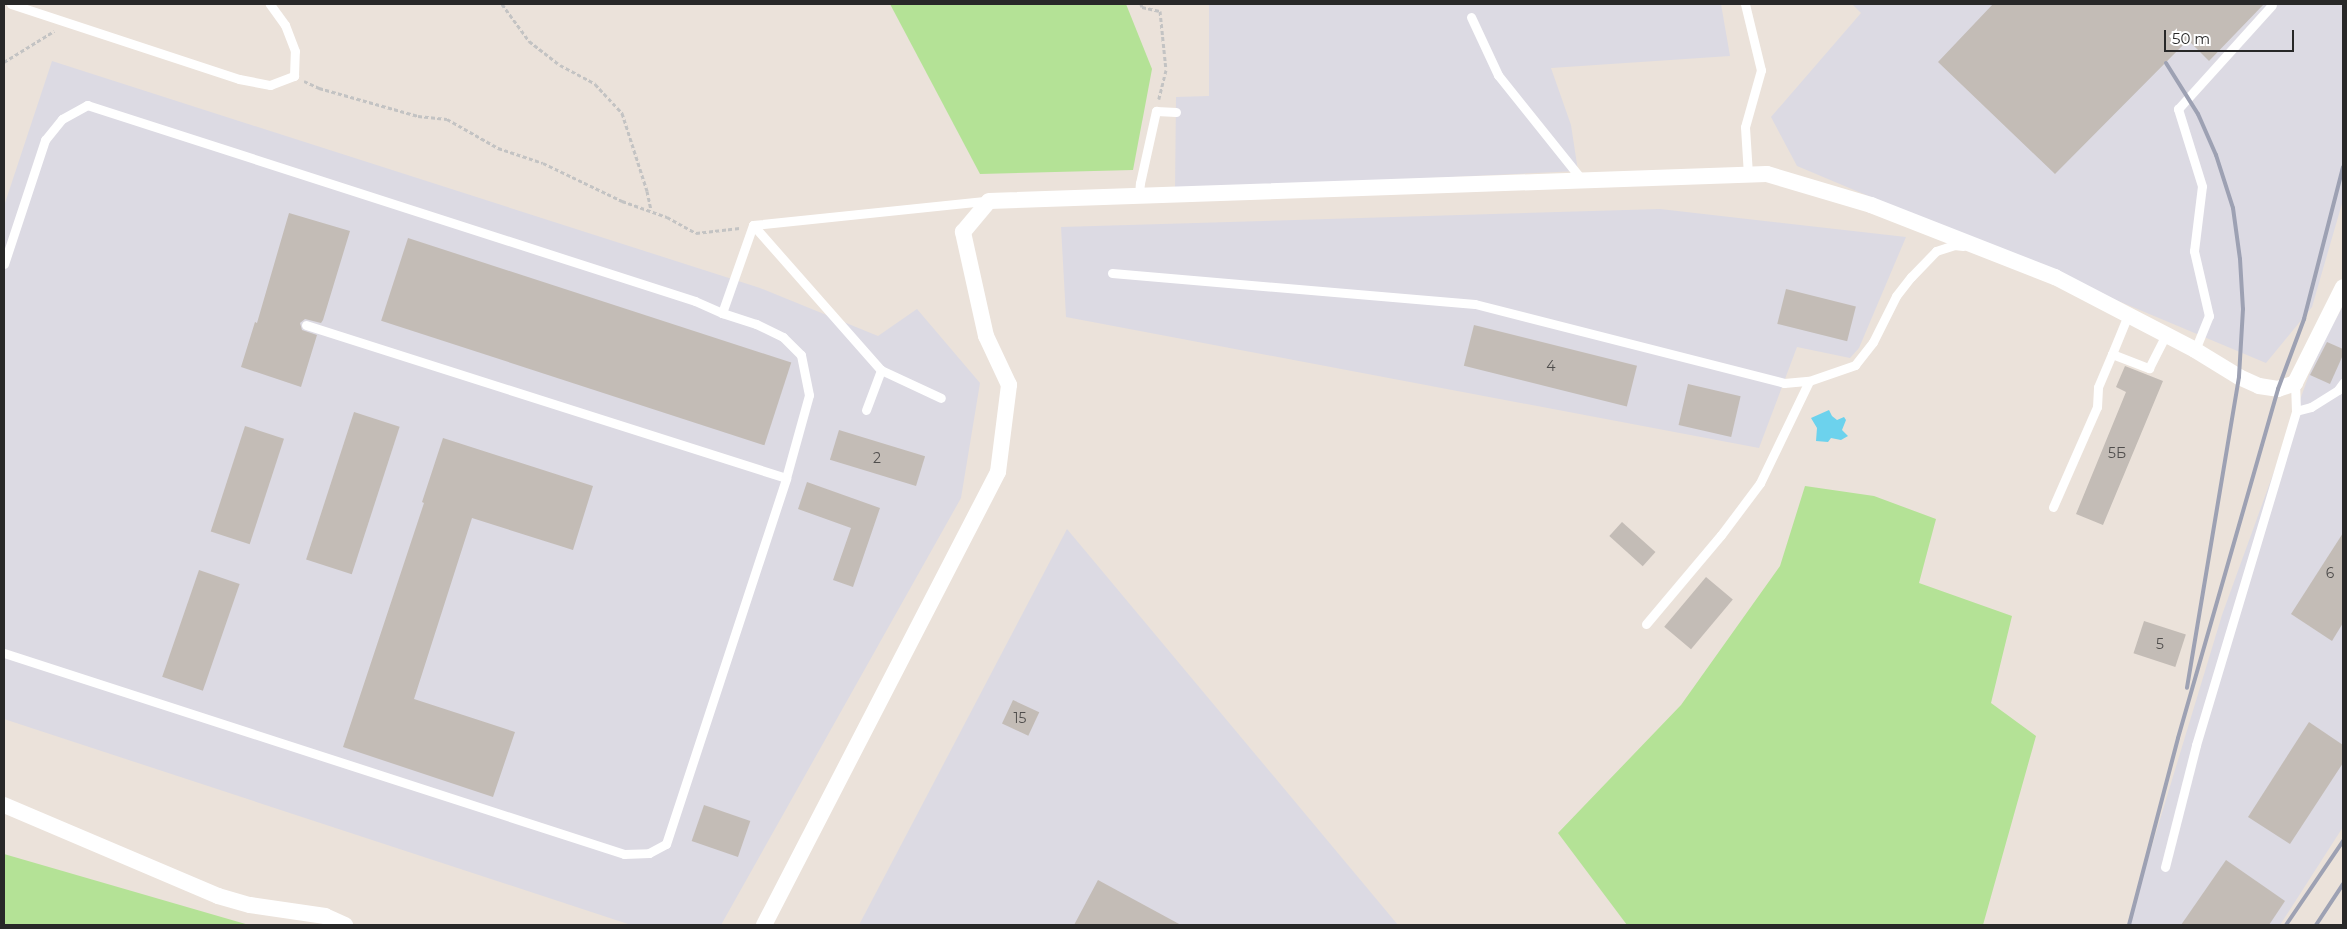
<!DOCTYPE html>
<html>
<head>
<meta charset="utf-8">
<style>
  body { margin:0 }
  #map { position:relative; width:2347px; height:929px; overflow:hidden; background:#ebe2da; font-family:Montserrat,sans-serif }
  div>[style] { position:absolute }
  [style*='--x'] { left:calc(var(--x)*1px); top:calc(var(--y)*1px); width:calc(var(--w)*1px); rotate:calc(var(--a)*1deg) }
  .industrial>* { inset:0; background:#dcdae3 }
  .green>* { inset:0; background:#b4e296 }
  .water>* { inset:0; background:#6cd2ed }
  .building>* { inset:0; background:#c3bcb6; transform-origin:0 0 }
  .path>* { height:3px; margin-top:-1.5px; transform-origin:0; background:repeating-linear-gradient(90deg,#c3c3c3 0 4px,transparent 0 6.5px) }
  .service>* { height:9px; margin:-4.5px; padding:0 4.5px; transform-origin:4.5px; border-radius:4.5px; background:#fff }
  .minor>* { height:16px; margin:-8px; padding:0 8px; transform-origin:8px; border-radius:8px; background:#fff }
  .rail>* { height:4px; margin:-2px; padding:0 2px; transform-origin:2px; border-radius:2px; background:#9da1b3 }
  span { translate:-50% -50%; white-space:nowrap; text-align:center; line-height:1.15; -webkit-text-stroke:4px #fff; paint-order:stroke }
  .number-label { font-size:14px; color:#4f4d4c }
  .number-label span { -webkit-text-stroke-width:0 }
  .frame { position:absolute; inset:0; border:5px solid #282828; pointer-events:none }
  .scale { position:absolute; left:2164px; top:30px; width:130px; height:22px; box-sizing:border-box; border:2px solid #282828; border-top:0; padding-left:6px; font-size:15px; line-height:18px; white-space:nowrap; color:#282828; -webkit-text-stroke:4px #fff; paint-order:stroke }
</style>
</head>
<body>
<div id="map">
  <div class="industrial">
    <div style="clip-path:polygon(1209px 4px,1721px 4px,1730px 56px,1551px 68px,1571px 125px,1578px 171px,1175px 190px,1176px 97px,1209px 96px)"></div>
    <div style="clip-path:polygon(1852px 4px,2343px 4px,2343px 200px,2312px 307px,2266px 363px,1797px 166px,1771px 117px,1861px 13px)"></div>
    <div style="clip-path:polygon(52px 61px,760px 288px,878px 336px,917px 309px,980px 383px,961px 498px,721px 925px,631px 925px,4px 719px,4px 206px)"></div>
    <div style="clip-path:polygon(1660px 209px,1906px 237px,1859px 348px,1850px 358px,1797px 347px,1759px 448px,1066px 317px,1061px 227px)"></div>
    <div style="clip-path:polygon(2343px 306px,2343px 827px,2280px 925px,2128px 925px,2222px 615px,2309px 375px,2324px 340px)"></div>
    <div style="clip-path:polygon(1067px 529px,1398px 925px,859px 925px)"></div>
  </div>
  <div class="green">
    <div style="clip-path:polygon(890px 4px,1126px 4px,1152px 69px,1133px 170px,980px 174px)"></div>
    <div style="clip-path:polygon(1805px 486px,1874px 496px,1936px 519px,1919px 583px,2012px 616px,1991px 703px,2036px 736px,1983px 925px,1627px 925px,1558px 833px,1681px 705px,1780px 566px)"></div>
    <div style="clip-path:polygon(4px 854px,249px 925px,4px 925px)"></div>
  </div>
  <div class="water">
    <div style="clip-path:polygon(1829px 410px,1832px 416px,1837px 420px,1844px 417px,1846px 420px,1842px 430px,1848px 436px,1841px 440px,1831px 438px,1828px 442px,1816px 441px,1817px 428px,1811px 418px)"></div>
  </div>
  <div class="building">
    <div style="clip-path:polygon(1993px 4px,2264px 4px,2209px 61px,2188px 40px,2055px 174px,1938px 62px)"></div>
    <div style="clip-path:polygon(289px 213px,350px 231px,323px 320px,321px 323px,305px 319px,300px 323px,302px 330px,317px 335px,301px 387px,241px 367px,255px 322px,257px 323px)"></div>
    <div style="left:408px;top:238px;width:403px;height:87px;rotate:18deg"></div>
    <div style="left:1786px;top:289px;width:72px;height:36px;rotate:14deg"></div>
    <div style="left:1474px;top:325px;width:168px;height:42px;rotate:14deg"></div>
    <div style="clip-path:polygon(2327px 342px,2343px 349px,2343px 355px,2330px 384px,2310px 375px)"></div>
    <div style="clip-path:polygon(2125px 366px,2163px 381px,2103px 525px,2076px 514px,2126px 392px,2116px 387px)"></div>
    <div style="left:1688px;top:384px;width:54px;height:42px;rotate:13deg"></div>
    <div style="left:354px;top:412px;width:48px;height:155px;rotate:18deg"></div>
    <div style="left:245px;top:426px;width:41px;height:111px;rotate:18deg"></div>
    <div style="left:839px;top:430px;width:90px;height:31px;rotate:17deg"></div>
    <div style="clip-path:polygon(443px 438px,593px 486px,573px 550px,472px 518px,414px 699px,515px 732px,493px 797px,343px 747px,424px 503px,422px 502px)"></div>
    <div style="clip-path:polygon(807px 482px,880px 508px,853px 587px,833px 580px,851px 528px,798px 509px)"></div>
    <div style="left:1622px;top:522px;width:45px;height:19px;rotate:42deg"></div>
    <div style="clip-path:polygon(2343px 533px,2343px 623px,2332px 641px,2291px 614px)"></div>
    <div style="left:199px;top:570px;width:43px;height:113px;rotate:19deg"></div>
    <div style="left:1706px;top:577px;width:35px;height:65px;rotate:40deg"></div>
    <div style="left:2144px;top:621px;width:44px;height:34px;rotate:18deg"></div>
    <div style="left:1013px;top:700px;width:29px;height:26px;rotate:25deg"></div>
    <div style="clip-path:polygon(2309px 722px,2343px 745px,2343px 763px,2290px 844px,2248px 817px)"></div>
    <div style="left:704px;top:805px;width:49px;height:38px;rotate:19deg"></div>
    <div style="clip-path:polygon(2226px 860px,2285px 901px,2269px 925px,2181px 925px)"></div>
    <div style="clip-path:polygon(1098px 880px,1181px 925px,1074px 925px)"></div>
  </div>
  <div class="path">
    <div style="--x:502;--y:4;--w:46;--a:53.9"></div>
    <div style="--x:529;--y:41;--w:39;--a:38"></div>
    <div style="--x:560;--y:65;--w:40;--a:28"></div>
    <div style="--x:595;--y:84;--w:40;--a:47"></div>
    <div style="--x:622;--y:113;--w:82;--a:72.2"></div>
    <div style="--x:647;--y:191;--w:19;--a:78"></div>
    <div style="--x:1141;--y:4;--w:3;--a:72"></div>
    <div style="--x:1142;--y:7;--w:18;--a:13"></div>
    <div style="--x:1160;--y:11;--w:59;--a:84.2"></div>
    <div style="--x:1166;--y:70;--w:30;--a:104"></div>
    <div style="--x:4;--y:62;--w:59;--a:-31.8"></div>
    <div style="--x:304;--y:81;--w:17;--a:25"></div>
    <div style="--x:319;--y:88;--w:103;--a:15.8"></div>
    <div style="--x:418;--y:116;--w:29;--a:6"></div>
    <div style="--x:447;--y:119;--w:59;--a:29.6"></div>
    <div style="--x:498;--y:148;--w:47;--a:18.4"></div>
    <div style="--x:543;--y:163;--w:88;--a:25.7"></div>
    <div style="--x:622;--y:201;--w:48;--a:19.6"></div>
    <div style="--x:667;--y:217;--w:33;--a:29"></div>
    <div style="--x:696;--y:233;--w:44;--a:-6.5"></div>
  </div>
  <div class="service">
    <div style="--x:11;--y:4;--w:240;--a:18.2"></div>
    <div style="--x:239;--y:79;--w:32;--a:11"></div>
    <div style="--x:270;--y:85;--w:26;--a:-21"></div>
    <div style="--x:294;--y:76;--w:25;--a:-88"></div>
    <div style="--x:295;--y:51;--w:28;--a:-111"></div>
    <div style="--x:285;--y:25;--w:26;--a:-126"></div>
    <div style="--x:1745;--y:4;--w:68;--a:76.4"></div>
    <div style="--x:1761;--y:70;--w:59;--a:105.7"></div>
    <div style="--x:1745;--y:127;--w:48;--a:86.4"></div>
    <div style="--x:1471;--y:17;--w:64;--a:65"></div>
    <div style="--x:1498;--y:75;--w:134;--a:51.3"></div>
    <div style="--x:1139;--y:196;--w:13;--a:-86"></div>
    <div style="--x:1140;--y:183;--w:74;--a:-77.5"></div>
    <div style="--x:1156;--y:111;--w:20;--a:3"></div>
    <div style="--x:753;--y:225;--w:193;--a:48.6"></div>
    <div style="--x:881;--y:370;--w:66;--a:25"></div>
    <div style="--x:4;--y:264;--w:131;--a:-71.7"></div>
    <div style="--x:45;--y:140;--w:27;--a:-51"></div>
    <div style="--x:62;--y:119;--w:29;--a:-29"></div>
    <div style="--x:87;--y:105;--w:639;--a:17.87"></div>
    <div style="--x:695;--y:301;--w:30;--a:24"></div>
    <div style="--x:1112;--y:273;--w:364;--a:4.9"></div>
    <div style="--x:1475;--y:304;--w:319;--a:14.3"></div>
    <div style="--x:1784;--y:383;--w:25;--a:-5"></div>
    <div style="--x:1809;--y:381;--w:49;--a:-19.2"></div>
    <div style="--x:1855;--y:365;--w:29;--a:-52"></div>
    <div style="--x:1873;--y:342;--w:51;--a:-63.4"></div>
    <div style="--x:1896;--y:296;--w:24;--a:-52"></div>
    <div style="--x:1911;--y:277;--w:36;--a:-46"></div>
    <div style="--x:1936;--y:251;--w:19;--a:-18"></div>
    <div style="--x:1954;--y:245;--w:9;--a:6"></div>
    <div style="--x:306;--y:325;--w:504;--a:17.68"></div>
    <div style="--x:786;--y:478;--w:86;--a:-74.5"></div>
    <div style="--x:809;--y:395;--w:41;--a:-101.3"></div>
    <div style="--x:801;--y:355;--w:25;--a:-135"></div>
    <div style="--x:783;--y:337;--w:30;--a:-154"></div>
    <div style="--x:756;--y:324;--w:36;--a:-162"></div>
    <div style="--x:722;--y:313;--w:93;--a:-70.6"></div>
    <div style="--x:753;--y:225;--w:235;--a:-5.9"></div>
    <div style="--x:2195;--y:350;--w:37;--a:-68"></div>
    <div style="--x:2209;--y:316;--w:67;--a:-103"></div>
    <div style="--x:2194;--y:251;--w:65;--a:-83"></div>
    <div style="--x:2202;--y:186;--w:81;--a:-107.3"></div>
    <div style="--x:2178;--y:109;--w:140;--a:-47.9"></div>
    <div style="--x:2112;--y:354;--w:42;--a:-67.7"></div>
    <div style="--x:866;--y:410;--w:43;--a:-69.4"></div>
    <div style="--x:2296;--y:411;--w:16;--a:-15"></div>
    <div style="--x:2311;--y:407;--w:32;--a:-32"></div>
    <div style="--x:2338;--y:390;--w:9;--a:-54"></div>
    <div style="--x:2053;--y:507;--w:109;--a:-66.3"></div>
    <div style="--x:2097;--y:407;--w:20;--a:-87"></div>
    <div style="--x:2098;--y:387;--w:36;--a:-67"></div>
    <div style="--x:2112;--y:354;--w:40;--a:21"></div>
    <div style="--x:2149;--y:368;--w:37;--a:-63"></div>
    <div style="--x:1646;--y:624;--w:116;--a:-49.9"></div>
    <div style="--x:1721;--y:535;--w:65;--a:-53.1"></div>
    <div style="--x:1760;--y:483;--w:113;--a:-64.3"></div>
    <div style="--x:4;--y:653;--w:652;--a:17.96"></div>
    <div style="--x:624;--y:854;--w:25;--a:-2"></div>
    <div style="--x:649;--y:853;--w:19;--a:-28"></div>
    <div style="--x:666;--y:844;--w:385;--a:-71.8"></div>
    <div style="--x:2165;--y:867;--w:126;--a:-75.7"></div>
    <div style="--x:2196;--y:745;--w:349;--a:-73.3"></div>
    <div style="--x:2296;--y:411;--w:28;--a:-92"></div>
  </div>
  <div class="minor">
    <div style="--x:4;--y:805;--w:233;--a:23"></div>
    <div style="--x:218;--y:896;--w:33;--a:16"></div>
    <div style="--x:250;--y:905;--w:76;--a:8.3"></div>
    <div style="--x:325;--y:916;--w:22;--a:24"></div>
    <div style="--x:764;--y:925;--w:510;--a:-62.68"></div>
    <div style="--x:998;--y:472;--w:88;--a:-82.8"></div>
    <div style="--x:1009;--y:385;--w:54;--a:-115.1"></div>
    <div style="--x:986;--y:336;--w:107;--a:-102.5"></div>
    <div style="--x:963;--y:232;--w:40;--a:-50"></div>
    <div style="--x:989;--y:201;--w:778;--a:-1.99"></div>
    <div style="--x:1767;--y:174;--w:109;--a:16.6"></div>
    <div style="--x:1871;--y:205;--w:198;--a:21.4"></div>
    <div style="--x:2055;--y:277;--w:158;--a:27.5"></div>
    <div style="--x:2195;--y:350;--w:52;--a:31.5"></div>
    <div style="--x:2239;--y:377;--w:22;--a:24"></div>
    <div style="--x:2259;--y:386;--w:19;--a:9"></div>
    <div style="--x:2278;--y:389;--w:18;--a:-19"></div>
    <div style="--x:2295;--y:383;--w:107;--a:-63.4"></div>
  </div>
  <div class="rail">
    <div style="--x:2166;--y:63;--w:60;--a:57.9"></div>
    <div style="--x:2198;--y:114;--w:45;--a:66.3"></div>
    <div style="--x:2216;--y:155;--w:56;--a:72.2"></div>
    <div style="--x:2233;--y:208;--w:51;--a:82.2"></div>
    <div style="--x:2240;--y:259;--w:50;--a:86.6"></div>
    <div style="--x:2243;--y:309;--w:68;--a:93.4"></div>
    <div style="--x:2239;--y:377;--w:315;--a:99.5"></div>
    <div style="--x:2129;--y:925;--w:193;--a:-75.3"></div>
    <div style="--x:2178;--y:738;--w:363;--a:-74"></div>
    <div style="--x:2278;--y:389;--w:75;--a:-69.6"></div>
    <div style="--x:2304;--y:319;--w:157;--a:-75.6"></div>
    <div style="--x:2286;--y:925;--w:102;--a:-55.8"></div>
    <div style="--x:2316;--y:925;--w:49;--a:-56.6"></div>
  </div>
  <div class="number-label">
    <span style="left:1551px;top:366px">4</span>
    <span style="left:2117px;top:453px">5Б</span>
    <span style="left:877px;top:458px">2</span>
    <span style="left:2330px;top:573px">6</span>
    <span style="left:2160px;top:644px">5</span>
    <span style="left:1020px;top:718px">15</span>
  </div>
  <div class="frame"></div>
  <div class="scale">50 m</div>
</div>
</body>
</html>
